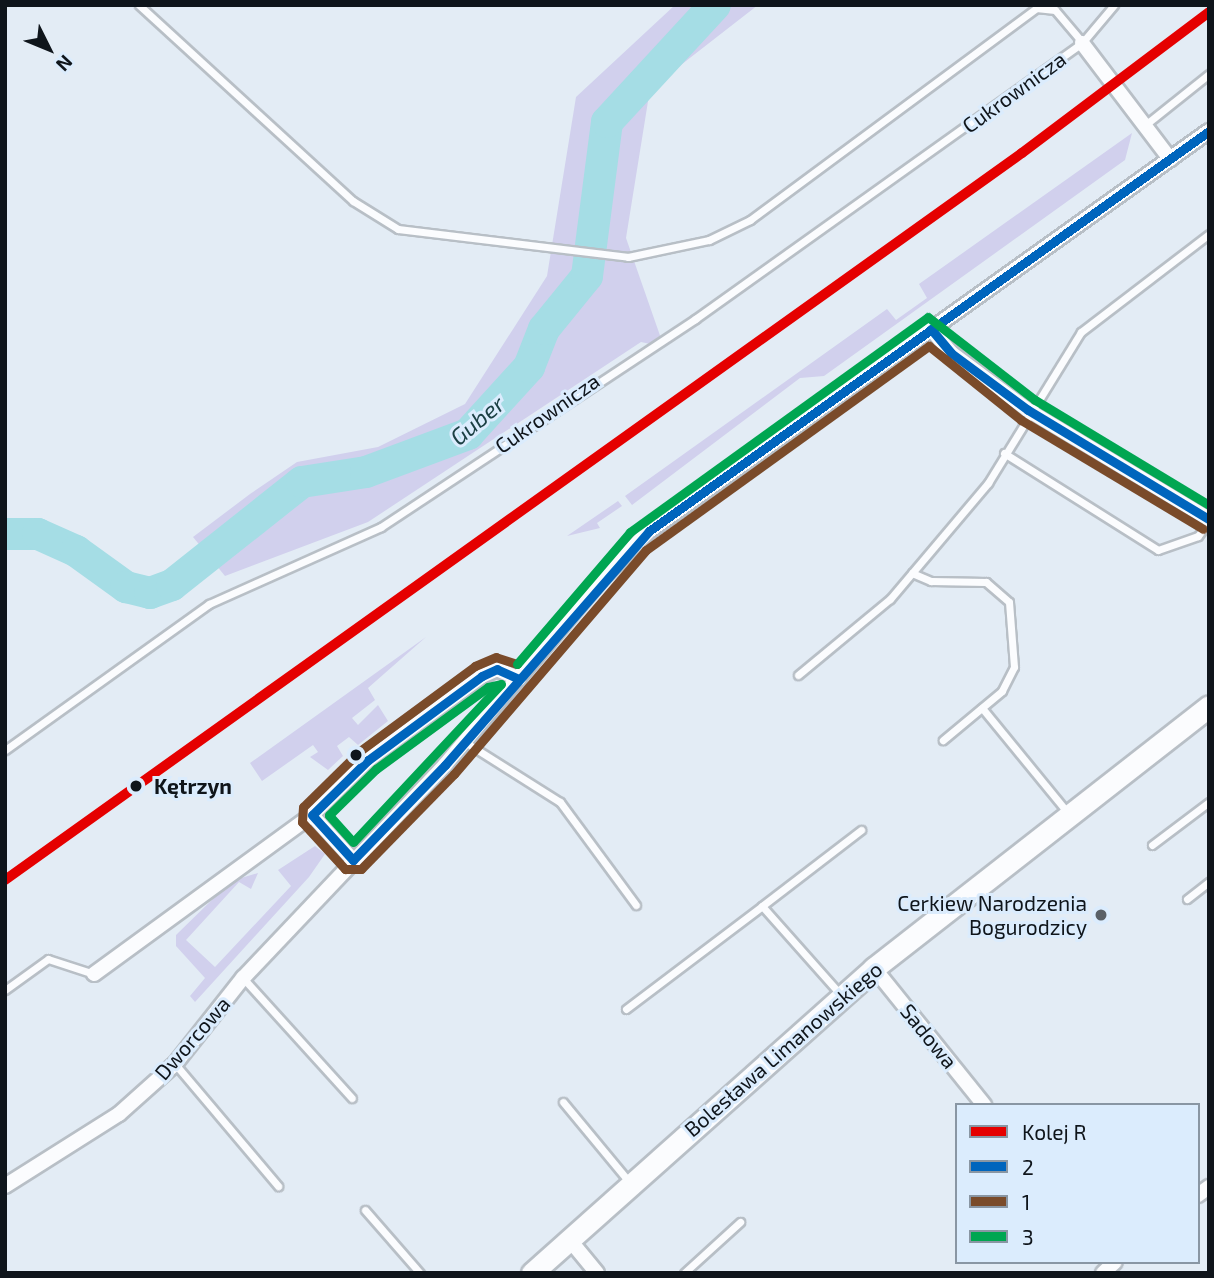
<!DOCTYPE html>
<html>
<head>
<meta charset="utf-8">
<style>
  body { margin:0 }
  #map { position:relative; width:1214px; height:1278px; overflow:hidden; background:#e3ecf5; font-family:"Exo 2",sans-serif }
  div>[style] { position:absolute }
  [style*='--x'] { left:calc(var(--x)*1px); top:calc(var(--y)*1px); width:calc(var(--w)*1px); rotate:calc(var(--a)*1deg) }
  .green>* { inset:0; background:#d1d0ed }
  .river>* { height:32px; margin:-16px; padding:0 16px; transform-origin:16px; border-radius:16px; background:#a5dde5 }
  .roads { filter:drop-shadow(2px 0 #b8bfc6) drop-shadow(-2px 0 #b8bfc6) drop-shadow(0 2px #b8bfc6) drop-shadow(0 -2px #b8bfc6) }
  .lane>* { height:7px; margin:-3.5px; padding:0 3.5px; transform-origin:3.5px; border-radius:3.5px; background:#fbfcfe }
  .street>* { height:14px; margin:-7px; padding:0 7px; transform-origin:7px; border-radius:7px; background:#fbfcfe }
  .secondary>* { height:21px; margin:-10.5px; padding:0 10.5px; transform-origin:10.5px; border-radius:10.5px; background:#fbfcfe }
  .bus-1>* { height:9px; margin:-4.5px; padding:0 4.5px; transform-origin:4.5px; border-radius:4.5px; background:#0065bd }
  .bus-2>* { height:9px; margin:-4.5px; padding:0 4.5px; transform-origin:4.5px; border-radius:4.5px; background:#7a4b2a }
  .bus-3>* { height:9px; margin:-4.5px; padding:0 4.5px; transform-origin:4.5px; border-radius:4.5px; background:#00a651 }
  .rail-1>* { height:10px; margin:-5px; padding:0 5px; transform-origin:5px; border-radius:5px; background:#e50000 }
  .dots>* { width:19px; height:19px; translate:-50% -50%; box-sizing:border-box; border:4px solid #dbecfd; border-radius:50% }
  span { translate:-50% -50%; white-space:nowrap; text-align:center; line-height:1.15; -webkit-text-stroke:6px #dbecfd; paint-order:stroke }
  .street-label { font-size:21px; color:#0f151b }
  .stop-label { font-size:21px; color:#0f151b; font-weight:700 }
  .left { translate:0 -50%; text-align:left }
  .poi-label { font-size:21px; color:#0f151b }
  .right { translate:-100% -50%; text-align:right }
  .water-label { font-size:23px; color:#1c4044; font-style:italic }
  .frame { position:absolute; inset:0; border:7px solid #0f151b; pointer-events:none }
  .legend { position:absolute; left:955px; top:1103px; width:245px; height:161px; box-sizing:border-box; background:#dbecfd; border:2px solid #8996a3; margin:0; padding:9px 12px; list-style:none; font-size:21px; color:#0f151b }
  .legend li { display:flex; align-items:center; gap:14px; height:35px }
  .legend b { width:35px; border:2px solid #8996a3 }
  .north { position:absolute; left:14px; top:14px; width:70px; height:70px; -webkit-text-stroke:5px #dbecfd; paint-order:stroke; rotate:133deg; font-size:19px; font-weight:700; line-height:28px; text-align:center; color:#0f151b }
  .north::after { content:''; display:block; margin:auto; width:24px; height:32px; background:#0f151b; clip-path:polygon(50% 0,100% 100%,50% 72%,0 100%) }
</style>
</head>
<body>
<div id="map">
  <div class="green">
    <div style="clip-path:polygon(675px 5px,758px 5px,650px 89px,626px 238px,664px 347px,641px 342px,368px 522px,225px 576px,193px 537px,250px 494px,297px 462px,378px 447px,465px 404px,547px 276px,576px 97px)"></div>
    <div style="clip-path:polygon(1132px 133px,1125px 160px,824px 376px,800px 378px,632px 505px,625px 496px,887px 309px,896px 320px,927px 298px,919px 284px)"></div>
    <div style="clip-path:polygon(618px 501px,622px 506px,597px 523px,600px 528px,567px 536px)"></div>
    <div style="clip-path:polygon(426px 637px,368px 688px,375px 700px,352px 718px,358px 725px,378px 705px,388px 721px,358px 745px,349px 737px,337px 746px,343px 756px,328px 770px,310px 757px,318px 752px,313px 745px,262px 781px,250px 763px)"></div>
    <div style="clip-path:polygon(492px 679px,499px 690px,480px 713px)"></div>
    <div style="clip-path:polygon(315px 846px,325px 854px,309px 877px,195px 1002px,190px 996px,205px 978px,176px 946px,176px 935px,219px 893px,238px 879px,258px 873px,251px 889px,239px 882px,186px 940px,215px 967px,291px 886px,278px 870px)"></div>
  </div>
  <div class="river">
    <div style="--x:5;--y:534;--w:33;--a:0"></div>
    <div style="--x:38;--y:534;--w:42;--a:24.1"></div>
    <div style="--x:76;--y:551;--w:62;--a:35.8"></div>
    <div style="--x:126;--y:587;--w:25;--a:14"></div>
    <div style="--x:150;--y:593;--w:23;--a:-20"></div>
    <div style="--x:172;--y:585;--w:166;--a:-38.4"></div>
    <div style="--x:302;--y:482;--w:65;--a:-8.9"></div>
    <div style="--x:366;--y:472;--w:109;--a:-20.4"></div>
    <div style="--x:468;--y:434;--w:91;--a:-47.7"></div>
    <div style="--x:529;--y:367;--w:41;--a:-68.5"></div>
    <div style="--x:544;--y:329;--w:68;--a:-50.9"></div>
    <div style="--x:587;--y:276;--w:155;--a:-82.6"></div>
    <div style="--x:607;--y:122;--w:159;--a:-47.3"></div>
  </div>
  <div class="roads">
    <div class="lane">
      <div style="--x:139;--y:5;--w:290;--a:42.5"></div>
      <div style="--x:353;--y:201;--w:53;--a:31.9"></div>
      <div style="--x:398;--y:229;--w:232;--a:6.9"></div>
      <div style="--x:628;--y:257;--w:83;--a:-11.9"></div>
      <div style="--x:709;--y:240;--w:46;--a:-26"></div>
      <div style="--x:750;--y:220;--w:356;--a:-36.5"></div>
      <div style="--x:1036;--y:8;--w:19;--a:6"></div>
      <div style="--x:1055;--y:10;--w:42;--a:49.8"></div>
      <div style="--x:1145;--y:125;--w:82;--a:-38.6"></div>
      <div style="--x:1004;--y:453;--w:182;--a:32.2"></div>
      <div style="--x:1158;--y:550;--w:42;--a:-19.3"></div>
      <div style="--x:1198;--y:536;--w:19;--a:-54"></div>
      <div style="--x:912;--y:573;--w:21;--a:23"></div>
      <div style="--x:931;--y:581;--w:55;--a:1"></div>
      <div style="--x:986;--y:582;--w:30;--a:41"></div>
      <div style="--x:1009;--y:602;--w:65;--a:85.6"></div>
      <div style="--x:1014;--y:667;--w:27;--a:117"></div>
      <div style="--x:1002;--y:691;--w:77;--a:140.3"></div>
      <div style="--x:798;--y:675;--w:119;--a:-39.6"></div>
      <div style="--x:890;--y:599;--w:152;--a:-49.8"></div>
      <div style="--x:988;--y:483;--w:177;--a:-58.4"></div>
      <div style="--x:1081;--y:332;--w:161;--a:-37.4"></div>
      <div style="--x:982;--y:708;--w:134;--a:50.7"></div>
      <div style="--x:465;--y:742;--w:112;--a:32.3"></div>
      <div style="--x:560;--y:802;--w:128;--a:53.6"></div>
      <div style="--x:5;--y:750;--w:251;--a:-35.6"></div>
      <div style="--x:209;--y:604;--w:188;--a:-24.1"></div>
      <div style="--x:381;--y:527;--w:377;--a:-33.5"></div>
      <div style="--x:695;--y:319;--w:475;--a:-35.5"></div>
      <div style="--x:1082;--y:43;--w:50;--a:-49.9"></div>
      <div style="--x:1152;--y:845;--w:71;--a:-37"></div>
      <div style="--x:1187;--y:899;--w:28;--a:-38"></div>
      <div style="--x:762;--y:906;--w:125;--a:-37.5"></div>
      <div style="--x:243;--y:978;--w:162;--a:47.8"></div>
      <div style="--x:5;--y:990;--w:53;--a:-35.8"></div>
      <div style="--x:48;--y:959;--w:48;--a:18.1"></div>
      <div style="--x:626;--y:1009;--w:171;--a:-37.1"></div>
      <div style="--x:762;--y:906;--w:120;--a:48.4"></div>
      <div style="--x:175;--y:1064;--w:160;--a:49.8"></div>
      <div style="--x:563;--y:1102;--w:105;--a:50.4"></div>
      <div style="--x:365;--y:1210;--w:84;--a:48.9"></div>
      <div style="--x:684;--y:1273;--w:76;--a:-42.3"></div>
    </div>
    <div class="street">
      <div style="--x:1082;--y:43;--w:146;--a:52.8"></div>
      <div style="--x:931;--y:329;--w:31;--a:50"></div>
      <div style="--x:951;--y:353;--w:96;--a:36.5"></div>
      <div style="--x:1028;--y:410;--w:211;--a:31.1"></div>
      <div style="--x:312;--y:815;--w:61;--a:47.7"></div>
      <div style="--x:874;--y:968;--w:176;--a:51.2"></div>
      <div style="--x:94;--y:974;--w:270;--a:-36.1"></div>
      <div style="--x:312;--y:815;--w:78;--a:-44.5"></div>
      <div style="--x:368;--y:760;--w:142;--a:-36.4"></div>
      <div style="--x:482;--y:676;--w:17;--a:-25"></div>
      <div style="--x:497;--y:669;--w:24;--a:24"></div>
      <div style="--x:5;--y:1186;--w:135;--a:-32.3"></div>
      <div style="--x:119;--y:1114;--w:75;--a:-41.8"></div>
      <div style="--x:175;--y:1064;--w:110;--a:-51.7"></div>
      <div style="--x:243;--y:978;--w:294;--a:-46.5"></div>
      <div style="--x:445;--y:765;--w:244;--a:-50"></div>
      <div style="--x:602;--y:578;--w:66;--a:-45"></div>
      <div style="--x:649;--y:531;--w:688;--a:-35.54"></div>
      <div style="--x:1198;--y:1195;--w:14;--a:-36"></div>
      <div style="--x:569;--y:1239;--w:44;--a:50.5"></div>
      <div style="--x:1103;--y:1273;--w:16;--a:-43"></div>
    </div>
    <div class="secondary">
      <div style="--x:532;--y:1273;--w:458;--a:-41.7"></div>
      <div style="--x:874;--y:968;--w:425;--a:-38"></div>
    </div>
  </div>
  <div class="bus-1">
    <div style="--x:931;--y:329;--w:31;--a:50"></div>
    <div style="--x:951;--y:353;--w:96;--a:36.5"></div>
    <div style="--x:1028;--y:410;--w:211;--a:31.1"></div>
    <div style="--x:519;--y:679;--w:24;--a:-156"></div>
    <div style="--x:497;--y:669;--w:17;--a:155"></div>
    <div style="--x:482;--y:676;--w:142;--a:143.6"></div>
    <div style="--x:368;--y:760;--w:78;--a:135.5"></div>
    <div style="--x:312;--y:815;--w:61;--a:47.7"></div>
    <div style="--x:353;--y:860;--w:132;--a:-45.9"></div>
    <div style="--x:445;--y:765;--w:310;--a:-48.9"></div>
    <div style="--x:649;--y:531;--w:688;--a:-35.54"></div>
  </div>
  <div class="bus-2">
    <div style="--x:517;--y:664;--w:22;--a:-162"></div>
    <div style="--x:496;--y:657;--w:23;--a:157"></div>
    <div style="--x:475;--y:666;--w:142;--a:143.6"></div>
    <div style="--x:361;--y:750;--w:81;--a:135.5"></div>
    <div style="--x:303;--y:807;--w:15;--a:94"></div>
    <div style="--x:302;--y:822;--w:64;--a:47.5"></div>
    <div style="--x:345;--y:869;--w:16;--a:0"></div>
    <div style="--x:361;--y:869;--w:133;--a:-45.6"></div>
    <div style="--x:454;--y:774;--w:295;--a:-49.4"></div>
    <div style="--x:646;--y:550;--w:349;--a:-35.8"></div>
    <div style="--x:929;--y:346;--w:118;--a:38.8"></div>
    <div style="--x:1021;--y:420;--w:212;--a:30.9"></div>
  </div>
  <div class="bus-3">
    <div style="--x:517;--y:664;--w:174;--a:-49.4"></div>
    <div style="--x:630;--y:532;--w:367;--a:-35.8"></div>
    <div style="--x:928;--y:317;--w:135;--a:37.8"></div>
    <div style="--x:1035;--y:400;--w:203;--a:31.1"></div>
    <div style="--x:501;--y:684;--w:216;--a:133.1"></div>
    <div style="--x:353;--y:842;--w:36;--a:-132"></div>
    <div style="--x:329;--y:815;--w:66;--a:-44.4"></div>
    <div style="--x:376;--y:769;--w:139;--a:-36.2"></div>
    <div style="--x:488;--y:687;--w:13;--a:-13"></div>
  </div>
  <div class="rail-1">
    <div style="--x:5;--y:880;--w:1250;--a:-35.56"></div>
    <div style="--x:1022;--y:153;--w:234;--a:-37"></div>
  </div>
  <div class="dots">
    <div style="left:356px;top:755px;background:#0f151b"></div>
    <div style="left:136px;top:786px;background:#0f151b"></div>
    <div style="left:1101px;top:915px;background:#596067"></div>
  </div>
  <div class="street-label">
    <span style="left:1014px;top:92px;rotate:-36deg">Cukrownicza</span>
    <span style="left:547px;top:413px;rotate:-35deg">Cukrownicza</span>
    <span style="left:929px;top:1036px;rotate:51deg">Sadowa</span>
    <span style="left:192px;top:1038px;rotate:-49deg">Dworcowa</span>
    <span style="left:783px;top:1049px;rotate:-41deg">Bolesława Limanowskiego</span>
  </div>
  <div class="stop-label">
    <span class="left" style="left:154px;top:786px">Kętrzyn</span>
  </div>
  <div class="poi-label">
    <span class="right" style="left:1087px;top:915px">Cerkiew Narodzenia<br>Bogurodzicy</span>
  </div>
  <div class="water-label">
    <span style="left:477px;top:420px;rotate:-40deg">Guber</span>
  </div>
  <div class="frame"></div>
  <ul class="legend">
  <li><b style="height:9px;background:#e50000"></b>Kolej R</li>
  <li><b style="height:9px;background:#0065bd"></b>2</li>
  <li><b style="height:9px;background:#7a4b2a"></b>1</li>
  <li><b style="height:9px;background:#00a651"></b>3</li>
  </ul>
  <div class="north">N</div>
</div>
</body>
</html>
